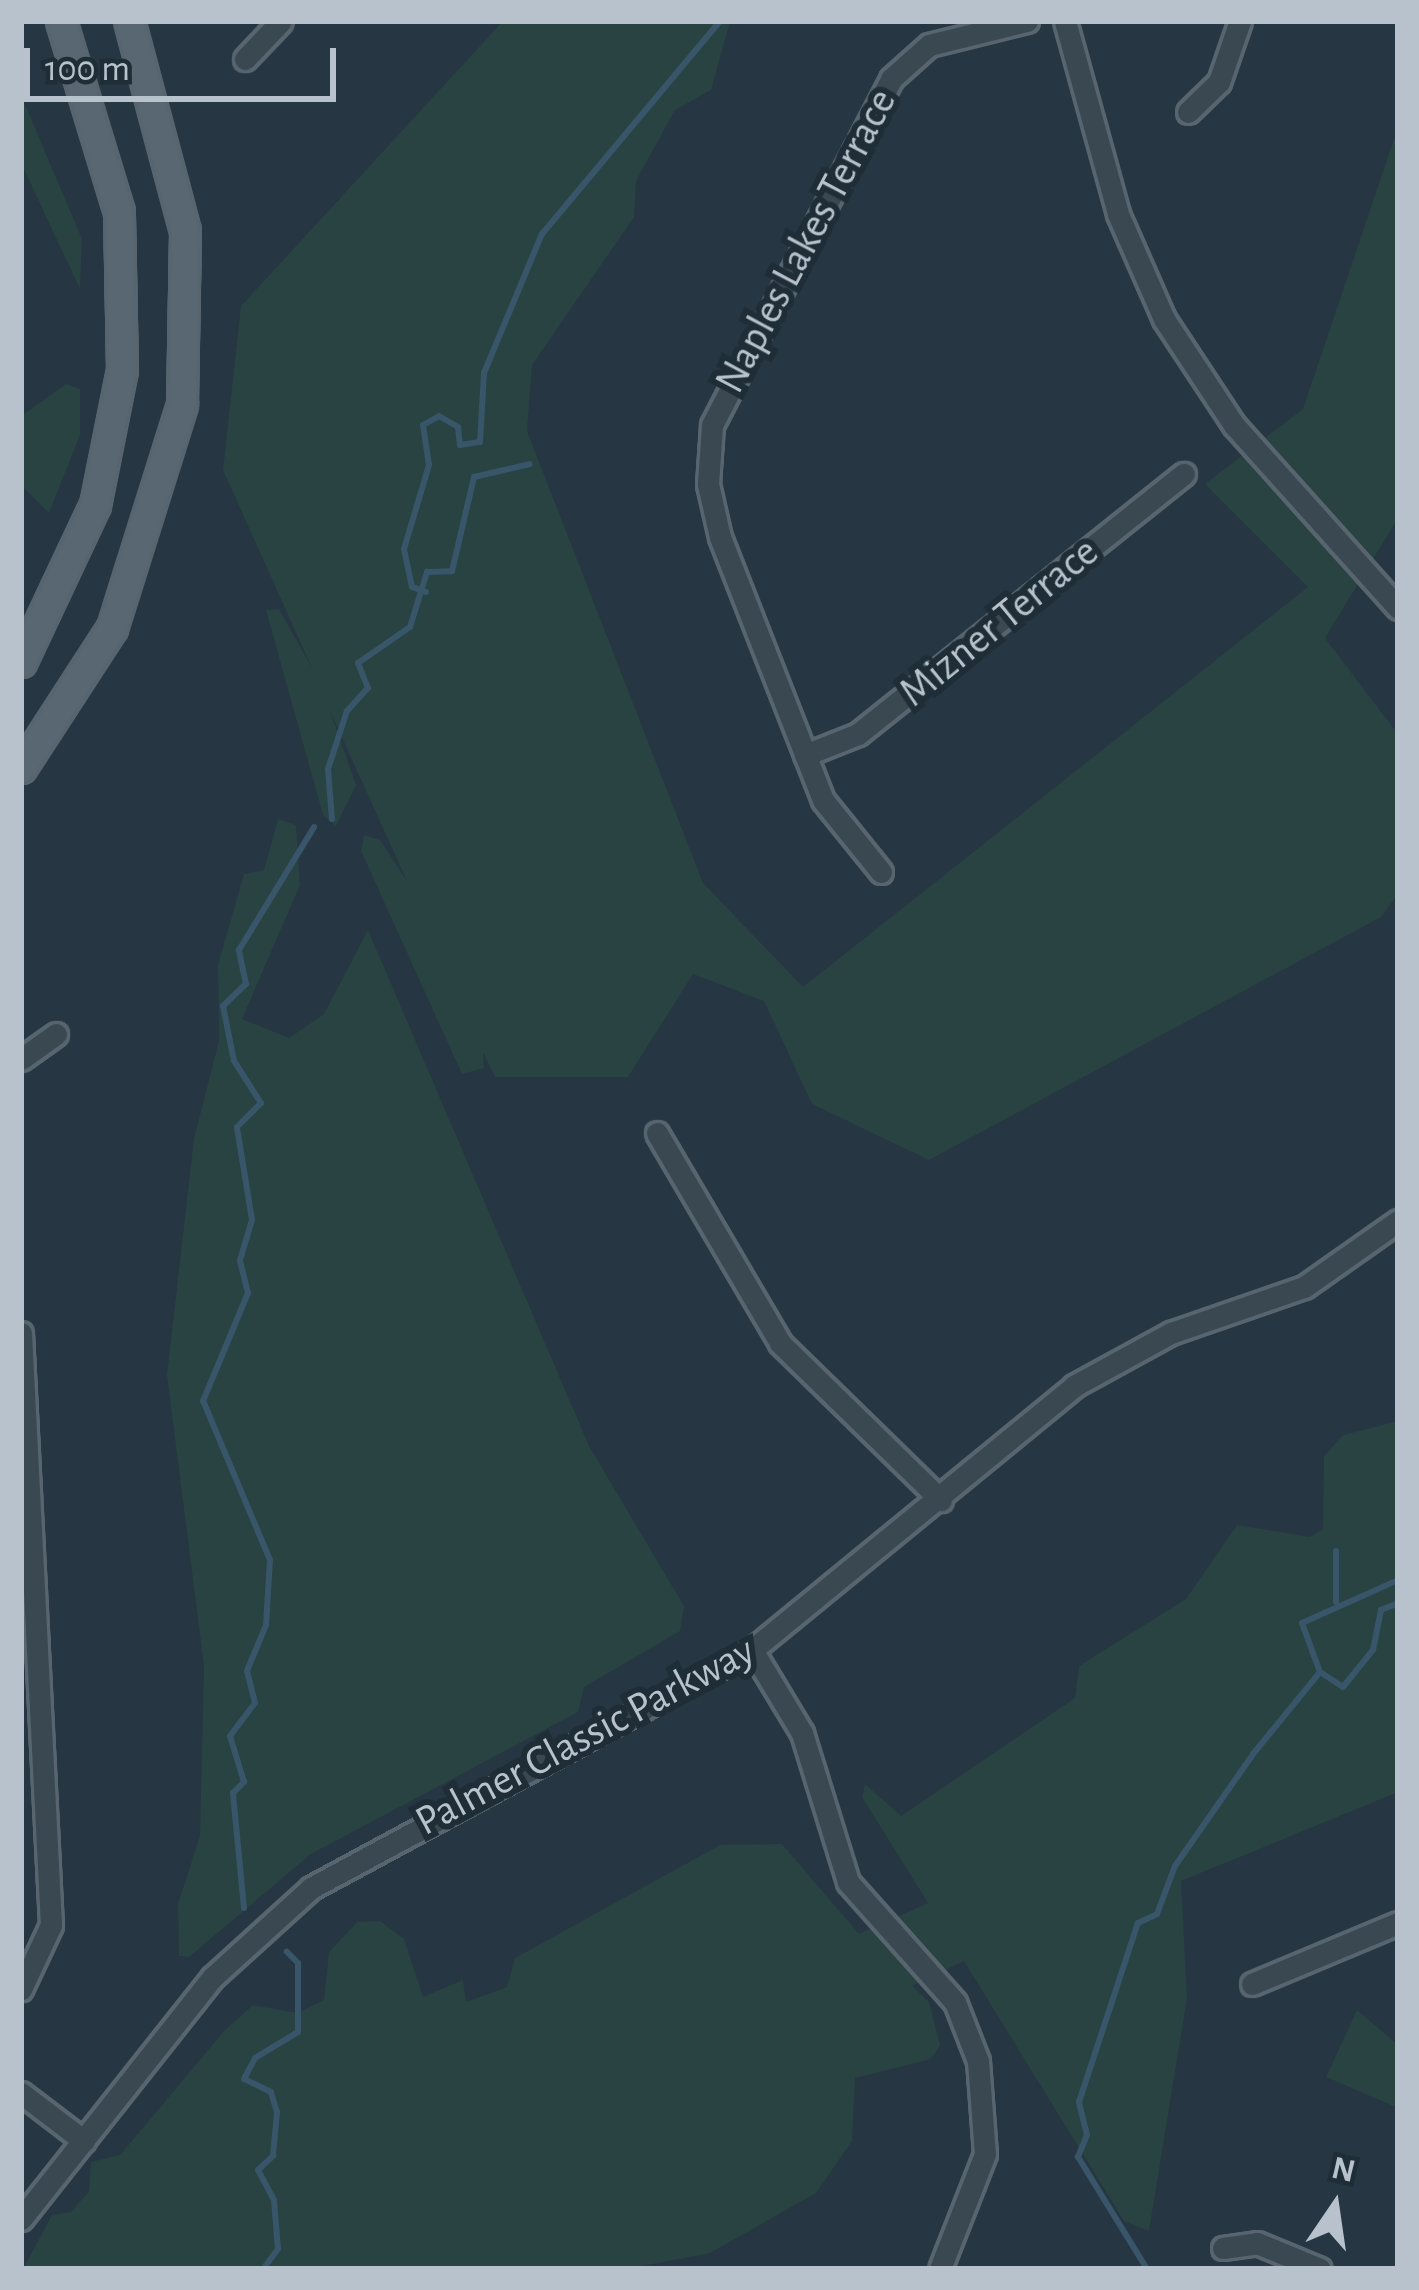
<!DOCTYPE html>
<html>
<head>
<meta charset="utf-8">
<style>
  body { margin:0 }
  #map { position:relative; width:1419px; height:2290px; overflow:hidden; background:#263642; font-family:"Alegreya Sans",sans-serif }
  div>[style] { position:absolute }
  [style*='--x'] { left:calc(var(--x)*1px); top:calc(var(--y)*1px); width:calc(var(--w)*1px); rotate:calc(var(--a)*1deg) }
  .green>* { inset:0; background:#284342 }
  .stream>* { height:6px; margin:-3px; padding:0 3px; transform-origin:3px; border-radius:3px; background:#395569 }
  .roads { filter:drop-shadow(3px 0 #58656f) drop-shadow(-3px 0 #58656f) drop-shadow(0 3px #58656f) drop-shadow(0 -3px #58656f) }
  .minor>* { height:21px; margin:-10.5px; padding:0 10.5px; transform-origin:10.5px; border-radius:10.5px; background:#3a4852 }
  .major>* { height:27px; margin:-13.5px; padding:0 13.5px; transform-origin:13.5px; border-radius:13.5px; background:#596772 }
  span { translate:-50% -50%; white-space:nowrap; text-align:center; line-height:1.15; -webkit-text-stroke:12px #1f2d37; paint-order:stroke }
  .street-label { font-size:42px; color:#b7c2cc }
  .frame { position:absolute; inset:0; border:24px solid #b7c2cc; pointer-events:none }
  .north { position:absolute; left:1275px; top:2146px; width:120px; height:120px; -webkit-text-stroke:9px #1f2d37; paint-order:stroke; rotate:13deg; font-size:33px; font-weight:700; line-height:48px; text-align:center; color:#b7c2cc }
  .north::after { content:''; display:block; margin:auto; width:42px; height:54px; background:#b7c2cc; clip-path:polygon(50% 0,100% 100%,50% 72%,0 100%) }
  .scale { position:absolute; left:24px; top:48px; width:312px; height:54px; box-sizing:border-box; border:6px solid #b7c2cc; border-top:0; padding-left:15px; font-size:36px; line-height:42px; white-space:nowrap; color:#b7c2cc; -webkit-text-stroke:9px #1f2d37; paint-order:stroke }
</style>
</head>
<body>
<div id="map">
  <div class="green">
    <div style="clip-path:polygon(503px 21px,730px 21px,711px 90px,675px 110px,636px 181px,634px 217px,532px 365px,527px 431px,703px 883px,803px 987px,1308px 587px,1205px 484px,1303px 409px,1398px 127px,1398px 518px,1325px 638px,1398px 734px,1398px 894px,1381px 917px,929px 1160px,812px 1104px,764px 1001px,693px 974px,628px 1077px,495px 1077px,483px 1052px,484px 1068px,462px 1074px,361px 851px,364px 835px,380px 840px,407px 881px,330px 711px,356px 785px,336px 826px,323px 815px,266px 610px,279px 609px,312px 668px,223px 470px,241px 306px)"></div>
    <div style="clip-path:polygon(21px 95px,82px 239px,80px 289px,21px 163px)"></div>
    <div style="clip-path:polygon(66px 384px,80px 389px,80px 435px,49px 513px,21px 485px,21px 416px)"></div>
    <div style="clip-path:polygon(278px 819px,296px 825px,300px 885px,242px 1019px,289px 1038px,324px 1014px,368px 930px,589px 1446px,684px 1606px,680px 1631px,584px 1687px,578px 1712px,311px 1854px,189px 1957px,179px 1956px,178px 1904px,200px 1836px,204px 1666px,167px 1375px,194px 1138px,219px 1041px,218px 965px,244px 874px,264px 870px)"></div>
    <div style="clip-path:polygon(1398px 1421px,1398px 1792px,1181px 1881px,1187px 1998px,1149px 2231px,1124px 2221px,964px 1961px,912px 1986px,929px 2002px,940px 2045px,931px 2059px,855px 2078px,852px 2141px,816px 2193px,710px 2253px,627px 2269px,23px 2269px,52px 2215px,71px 2212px,89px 2191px,91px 2162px,120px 2155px,224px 2031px,253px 2005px,297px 2013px,324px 2000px,329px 1952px,357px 1922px,380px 1921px,404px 1939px,423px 1997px,463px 1980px,466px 2002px,507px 1987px,515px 1958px,720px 1845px,782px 1844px,859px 1934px,928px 1903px,862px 1797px,865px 1784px,901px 1816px,1075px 1698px,1079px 1666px,1186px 1599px,1237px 1525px,1310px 1537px,1323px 1529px,1324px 1456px,1343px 1435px)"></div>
    <div style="clip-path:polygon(1357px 2010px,1398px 2045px,1398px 2108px,1326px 2077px)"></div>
  </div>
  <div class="stream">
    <div style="--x:426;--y:592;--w:15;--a:-160"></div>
    <div style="--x:412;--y:587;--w:39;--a:-102"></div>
    <div style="--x:404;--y:549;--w:88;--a:-73.4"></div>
    <div style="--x:429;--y:465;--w:40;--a:-98.5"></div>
    <div style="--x:423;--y:425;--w:18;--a:-29"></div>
    <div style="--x:439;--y:416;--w:22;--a:30"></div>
    <div style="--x:458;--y:427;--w:18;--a:84"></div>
    <div style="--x:460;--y:445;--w:20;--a:-9"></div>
    <div style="--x:480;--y:442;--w:69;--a:-86.7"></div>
    <div style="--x:484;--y:373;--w:151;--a:-67.4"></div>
    <div style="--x:542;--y:234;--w:278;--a:-50.1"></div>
    <div style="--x:332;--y:819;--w:50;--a:-94.6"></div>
    <div style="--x:328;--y:769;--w:61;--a:-71.9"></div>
    <div style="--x:347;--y:711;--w:31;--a:-48"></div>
    <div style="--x:368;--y:688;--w:27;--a:-112"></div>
    <div style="--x:358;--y:663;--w:63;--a:-34.7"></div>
    <div style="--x:410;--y:627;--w:58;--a:-72.8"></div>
    <div style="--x:427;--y:572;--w:25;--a:-2"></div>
    <div style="--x:452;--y:571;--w:97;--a:-76.8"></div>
    <div style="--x:474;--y:477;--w:57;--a:-13.1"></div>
    <div style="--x:1336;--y:1551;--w:51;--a:90"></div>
    <div style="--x:1320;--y:1672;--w:52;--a:-110.2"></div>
    <div style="--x:1302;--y:1623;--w:105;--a:-24.1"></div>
    <div style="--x:244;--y:1908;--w:116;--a:-95.5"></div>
    <div style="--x:233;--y:1793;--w:16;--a:-45"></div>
    <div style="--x:244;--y:1782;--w:48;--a:-106.9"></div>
    <div style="--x:230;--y:1736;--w:41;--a:-52.9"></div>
    <div style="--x:255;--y:1703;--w:33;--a:-104"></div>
    <div style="--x:247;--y:1671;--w:50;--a:-67.6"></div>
    <div style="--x:266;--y:1625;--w:65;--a:-86.5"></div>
    <div style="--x:270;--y:1560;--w:173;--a:-112.8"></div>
    <div style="--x:203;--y:1401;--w:117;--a:-67.4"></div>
    <div style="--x:248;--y:1293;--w:34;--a:-104"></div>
    <div style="--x:240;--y:1260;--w:42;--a:-73.3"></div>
    <div style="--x:252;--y:1220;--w:94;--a:-99.2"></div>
    <div style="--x:237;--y:1127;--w:34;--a:-45"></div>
    <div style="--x:261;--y:1103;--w:50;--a:-122.7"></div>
    <div style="--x:234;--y:1061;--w:56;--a:-101.3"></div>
    <div style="--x:223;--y:1006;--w:32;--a:-44"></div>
    <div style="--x:246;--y:984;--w:35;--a:-102"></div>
    <div style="--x:239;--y:950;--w:144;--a:-58.6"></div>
    <div style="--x:263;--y:2269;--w:25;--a:-53"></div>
    <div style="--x:278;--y:2249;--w:49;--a:-94.7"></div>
    <div style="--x:274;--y:2200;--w:34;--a:-118"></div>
    <div style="--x:258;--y:2170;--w:21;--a:-43"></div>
    <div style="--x:273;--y:2156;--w:44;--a:-84.8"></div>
    <div style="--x:277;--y:2112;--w:21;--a:-107"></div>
    <div style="--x:271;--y:2092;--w:30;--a:-154"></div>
    <div style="--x:244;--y:2079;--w:24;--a:-62"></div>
    <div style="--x:255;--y:2058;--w:50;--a:-31.2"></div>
    <div style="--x:298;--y:2032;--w:69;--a:-90"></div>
    <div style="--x:298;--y:1963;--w:16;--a:-135"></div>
    <div style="--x:1147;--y:2269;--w:132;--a:-121.6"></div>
    <div style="--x:1078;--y:2157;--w:24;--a:-68"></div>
    <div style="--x:1087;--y:2135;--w:34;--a:-104"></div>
    <div style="--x:1079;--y:2102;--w:188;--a:-71.8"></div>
    <div style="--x:1138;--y:1923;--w:21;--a:-25"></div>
    <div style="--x:1157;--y:1914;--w:51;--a:-69.4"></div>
    <div style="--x:1175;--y:1866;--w:136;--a:-55.1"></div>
    <div style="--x:1253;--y:1754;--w:106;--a:-50.7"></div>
    <div style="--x:1320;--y:1672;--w:27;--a:33"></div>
    <div style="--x:1343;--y:1687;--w:48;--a:-51"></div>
    <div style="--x:1373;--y:1650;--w:41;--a:-78.7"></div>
    <div style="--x:1381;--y:1610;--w:18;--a:-22"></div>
  </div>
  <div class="roads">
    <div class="minor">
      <div style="--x:1065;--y:21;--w:200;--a:74.6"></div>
      <div style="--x:1118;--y:214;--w:115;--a:66.3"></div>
      <div style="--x:1164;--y:319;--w:127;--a:56.6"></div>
      <div style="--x:1234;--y:425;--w:246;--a:48.1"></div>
      <div style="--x:245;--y:59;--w:52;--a:-46.5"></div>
      <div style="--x:1188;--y:112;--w:43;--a:-44.1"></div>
      <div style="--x:1219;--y:82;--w:65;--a:-71"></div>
      <div style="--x:805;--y:755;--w:57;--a:-21.6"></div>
      <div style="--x:858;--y:734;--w:417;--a:-38.6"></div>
      <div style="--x:881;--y:872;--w:92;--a:-128.9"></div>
      <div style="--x:823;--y:800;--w:282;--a:-111.4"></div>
      <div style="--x:720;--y:537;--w:54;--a:-102.8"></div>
      <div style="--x:708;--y:484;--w:59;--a:-86.1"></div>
      <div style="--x:712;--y:425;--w:390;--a:-62.6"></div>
      <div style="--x:891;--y:79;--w:51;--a:-41.8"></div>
      <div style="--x:929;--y:45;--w:101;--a:-13.8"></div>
      <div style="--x:21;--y:1059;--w:43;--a:-35.5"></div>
      <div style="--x:657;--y:1133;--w:243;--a:59.6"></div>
      <div style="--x:780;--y:1343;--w:225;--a:44.3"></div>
      <div style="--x:21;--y:1333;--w:593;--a:87.1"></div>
      <div style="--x:51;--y:1925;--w:71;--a:115.1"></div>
      <div style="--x:752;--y:1650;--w:97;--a:58.9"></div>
      <div style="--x:802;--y:1733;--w:156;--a:72.8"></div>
      <div style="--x:848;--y:1882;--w:161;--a:48.3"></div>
      <div style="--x:955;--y:2002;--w:63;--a:68.7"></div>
      <div style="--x:978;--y:2061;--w:93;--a:85.7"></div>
      <div style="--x:985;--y:2154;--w:123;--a:111.4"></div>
      <div style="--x:1252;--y:1984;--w:158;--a:-22.7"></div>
      <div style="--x:21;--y:2093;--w:79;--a:37.3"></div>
      <div style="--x:21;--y:2219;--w:309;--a:-51.6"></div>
      <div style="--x:213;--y:1977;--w:132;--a:-42.2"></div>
      <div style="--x:311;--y:1888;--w:501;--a:-28.35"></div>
      <div style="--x:752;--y:1650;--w:416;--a:-39.3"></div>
      <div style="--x:1074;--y:1386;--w:111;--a:-28.7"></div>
      <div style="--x:1171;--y:1333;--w:141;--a:-19.1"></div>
      <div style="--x:1304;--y:1287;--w:115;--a:-35.1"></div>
      <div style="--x:1223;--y:2248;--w:34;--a:-8"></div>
      <div style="--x:1257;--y:2243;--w:68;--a:22.4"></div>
    </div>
    <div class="major">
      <div style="--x:21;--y:662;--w:174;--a:-64.8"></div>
      <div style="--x:95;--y:505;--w:138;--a:-78.7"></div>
      <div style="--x:122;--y:370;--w:158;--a:-91.1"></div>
      <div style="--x:119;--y:212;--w:200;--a:-106.9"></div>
      <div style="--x:21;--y:768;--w:167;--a:-57"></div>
      <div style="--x:112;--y:628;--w:235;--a:-72.6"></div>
      <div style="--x:182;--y:404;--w:173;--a:-89"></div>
      <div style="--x:185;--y:231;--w:217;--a:-104.9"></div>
    </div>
  </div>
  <div class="street-label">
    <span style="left:806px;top:241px;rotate:-62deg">Naples Lakes Terrace</span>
    <span style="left:999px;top:622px;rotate:-39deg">Mizner Terrace</span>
    <span style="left:585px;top:1736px;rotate:-28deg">Palmer Classic Parkway</span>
  </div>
  <div class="frame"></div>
  <div class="north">N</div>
  <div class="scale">100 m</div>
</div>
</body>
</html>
